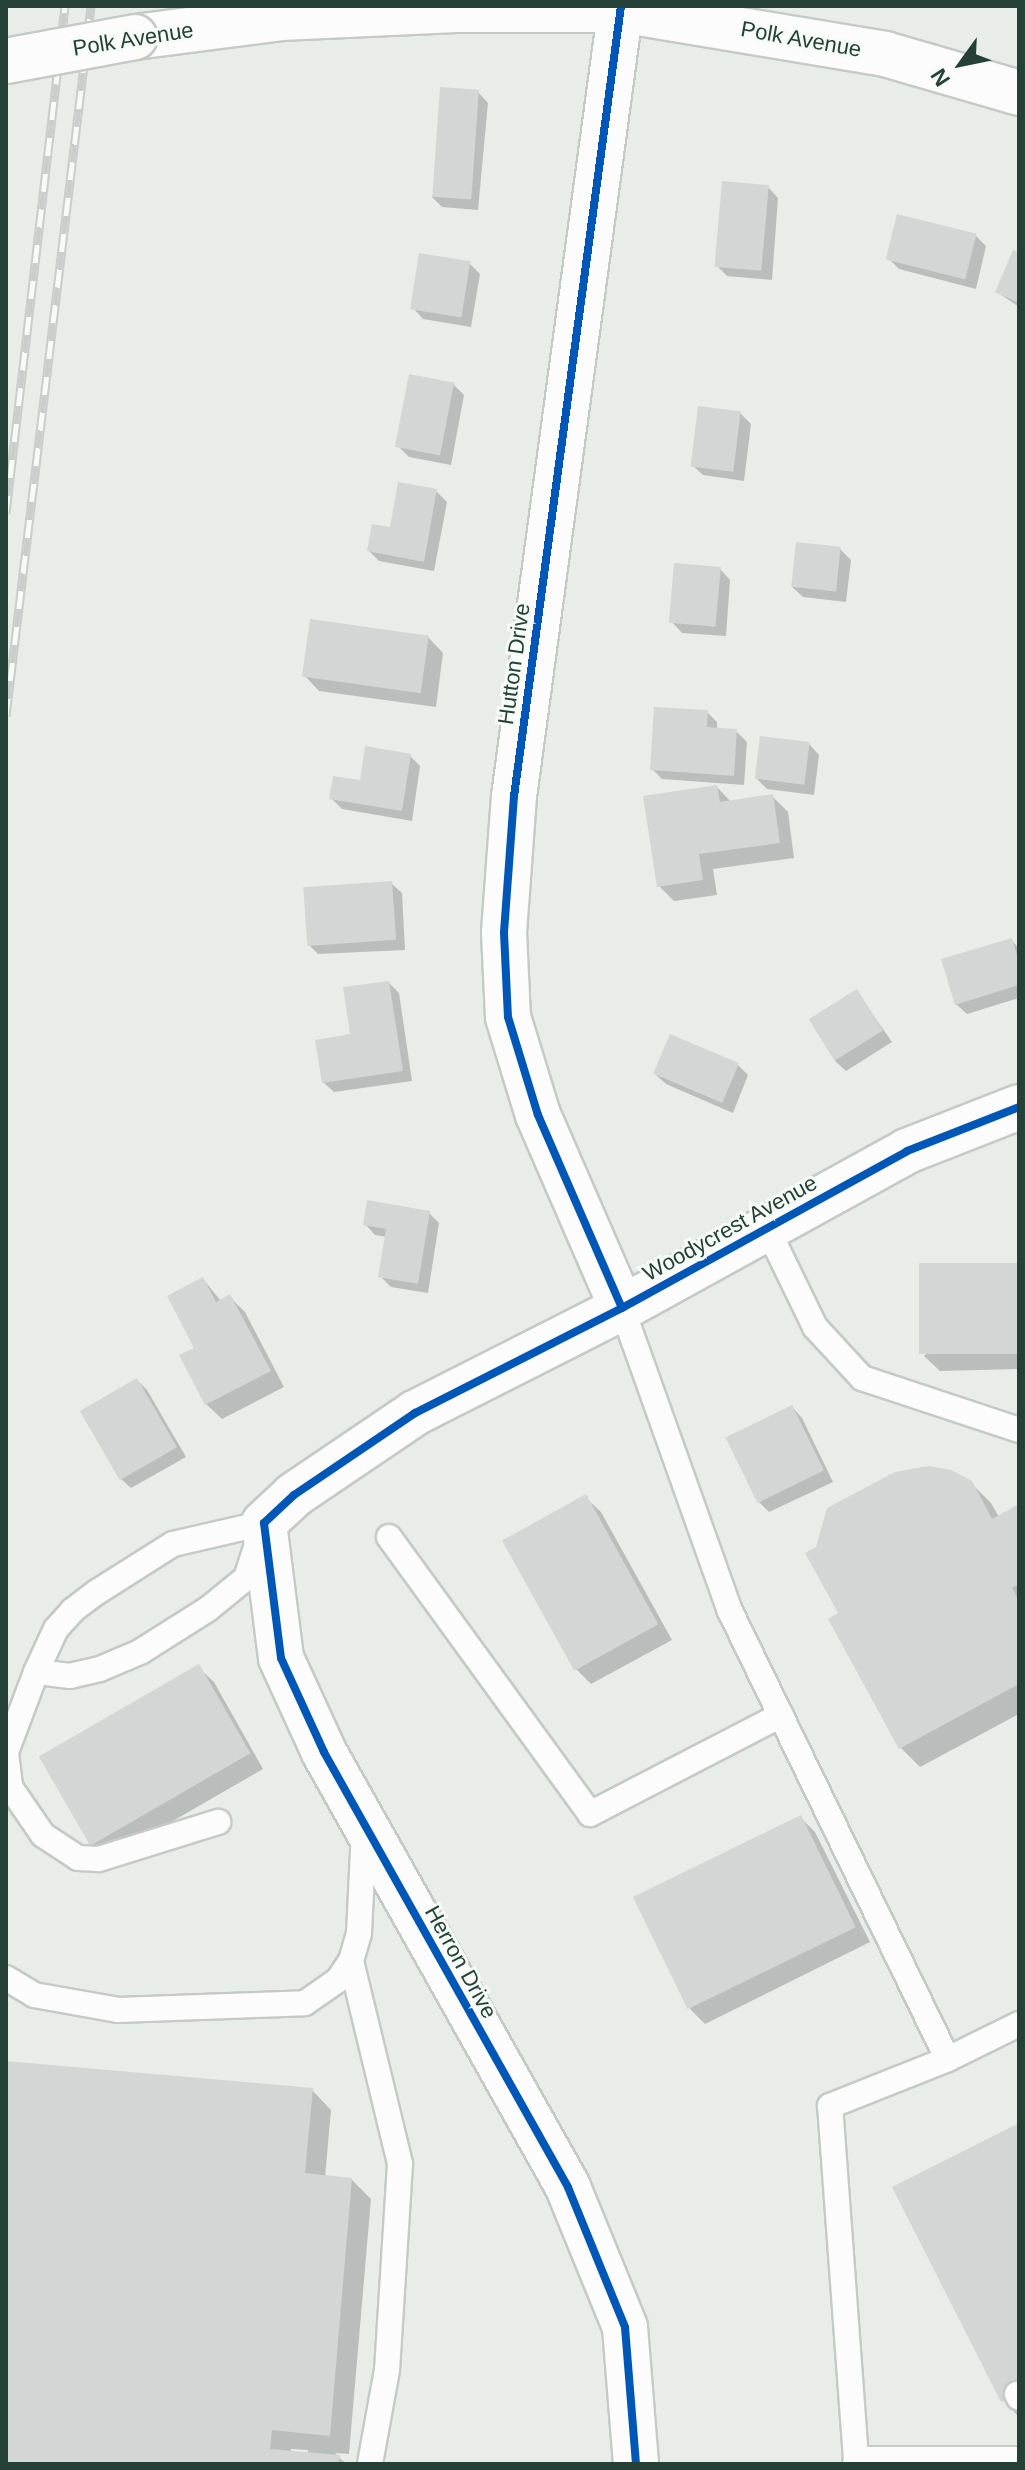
<!DOCTYPE html>
<html>
<head>
<meta charset="utf-8">
<style>
  body { margin:0 }
  #map { position:relative; width:1025px; height:2470px; overflow:hidden; background:#e8edea; font-family:Arial,sans-serif }
  div>[style] { position:absolute }
  [style*='--x'] { left:calc(var(--x)*1px); top:calc(var(--y)*1px); width:calc(var(--w)*1px); rotate:calc(var(--a)*1deg) }
  .shadow>* { inset:0; background:#0003 }
  .building>* { inset:0; background:#d2d6d4; transform-origin:0 0 }
  .roads { filter:drop-shadow(2px 0 #c5cac7) drop-shadow(-2px 0 #c5cac7) drop-shadow(0 2px #c5cac7) drop-shadow(0 -2px #c5cac7) }
  .lane>* { height:24px; margin:-12px; padding:0 12px; transform-origin:12px; border-radius:12px; background:#fcfcfc }
  .street>* { height:44px; margin:-22px; padding:0 22px; transform-origin:22px; border-radius:22px; background:#fcfcfc }
  .rail>* { height:9px; margin-top:-4.5px; transform-origin:0; background:repeating-linear-gradient(90deg,#f7fbf8 0 18px,#c9cdcb 0 36px); box-sizing:border-box; border-block:2px solid #c9cdcb }
  .bridges { filter:drop-shadow(2px 0 #c5cac7) drop-shadow(-2px 0 #c5cac7) drop-shadow(0 2px #c5cac7) drop-shadow(0 -2px #c5cac7) }
  .street-bridge>* { height:44px; margin:-22px; padding:0 22px; transform-origin:22px; border-radius:22px; background:#fcfcfc }
  .cycleway>* { height:8px; margin:-4px; padding:0 4px; transform-origin:4px; border-radius:4px; background:#0057b8 }
  span { translate:-50% -50%; white-space:nowrap; text-align:center; line-height:1.15; -webkit-text-stroke:6px #f7fbf8; paint-order:stroke }
  .street-label { font-size:22px; color:#254137 }
  .frame { position:absolute; inset:0; border:8px solid #254137; pointer-events:none }
  .north { position:absolute; left:921px; top:24px; width:80px; height:80px; -webkit-text-stroke:6px #f7fbf8; paint-order:stroke; rotate:237deg; font-size:22px; font-weight:700; line-height:32px; text-align:center; color:#254137 }
  .north::after { content:''; display:block; margin:auto; width:28px; height:36px; background:#254137; clip-path:polygon(50% 0,100% 100%,50% 72%,0 100%) }
</style>
</head>
<body>
<div id="map">
  <div class="shadow">
    <div style="clip-path:polygon(478px 92px,488px 103px,478px 210px,442px 207px,432px 197px)"></div>
    <div style="clip-path:polygon(768px 187px,778px 198px,772px 280px,727px 276px,717px 266px)"></div>
    <div style="clip-path:polygon(976px 236px,986px 246px,976px 289px,899px 269px,889px 259px)"></div>
    <div style="clip-path:polygon(1019px 255px,1019px 307px,997px 292px)"></div>
    <div style="clip-path:polygon(469px 263px,480px 274px,471px 327px,423px 319px,413px 308px)"></div>
    <div style="clip-path:polygon(453px 384px,464px 395px,451px 465px,409px 457px,399px 447px)"></div>
    <div style="clip-path:polygon(740px 413px,751px 424px,744px 481px,703px 475px,692px 465px)"></div>
    <div style="clip-path:polygon(436px 491px,447px 502px,434px 571px,379px 561px,369px 551px)"></div>
    <div style="clip-path:polygon(840px 549px,851px 560px,846px 602px,803px 597px,792px 587px)"></div>
    <div style="clip-path:polygon(720px 569px,730px 580px,726px 636px,682px 633px,672px 622px)"></div>
    <div style="clip-path:polygon(428px 637px,443px 653px,436px 707px,319px 691px,304px 675px)"></div>
    <div style="clip-path:polygon(707px 712px,717px 722px,717px 730px,736px 731px,747px 742px,744px 785px,662px 779px,652px 769px)"></div>
    <div style="clip-path:polygon(809px 744px,819px 755px,814px 795px,767px 789px,756px 778px)"></div>
    <div style="clip-path:polygon(410px 756px,420px 766px,412px 821px,342px 809px,331px 798px)"></div>
    <div style="clip-path:polygon(717px 787px,732px 803px,772px 796px,788px 812px,794px 858px,713px 869px,717px 895px,674px 901px,659px 886px)"></div>
    <div style="clip-path:polygon(391px 883px,402px 893px,405px 950px,318px 954px,308px 944px)"></div>
    <div style="clip-path:polygon(1011px 940px,1019px 948px,1019px 998px,967px 1014px,956px 1004px)"></div>
    <div style="clip-path:polygon(389px 983px,399px 993px,412px 1081px,334px 1092px,323px 1082px)"></div>
    <div style="clip-path:polygon(857px 992px,892px 1042px,846px 1071px,835px 1061px)"></div>
    <div style="clip-path:polygon(738px 1065px,748px 1075px,733px 1113px,666px 1084px,655px 1074px)"></div>
    <div style="clip-path:polygon(429px 1213px,439px 1223px,428px 1293px,391px 1287px,380px 1276px,387px 1237px,375px 1235px,365px 1224px)"></div>
    <div style="clip-path:polygon(1019px 1265px,1019px 1369px,940px 1371px,924px 1356px)"></div>
    <div style="clip-path:polygon(203px 1279px,221px 1301px,230px 1297px,245px 1312px,284px 1387px,222px 1419px,206px 1404px,196px 1349px)"></div>
    <div style="clip-path:polygon(137px 1380px,147px 1390px,186px 1457px,131px 1488px,120px 1478px)"></div>
    <div style="clip-path:polygon(792px 1407px,802px 1418px,833px 1482px,769px 1512px,759px 1502px)"></div>
    <div style="clip-path:polygon(971px 1483px,991px 1503px,999px 1517px,1019px 1506px,1019px 1714px,920px 1767px,901px 1748px,831px 1620px)"></div>
    <div style="clip-path:polygon(585px 1497px,601px 1512px,672px 1640px,591px 1684px,576px 1669px)"></div>
    <div style="clip-path:polygon(198px 1667px,214px 1682px,263px 1769px,107px 1859px,91px 1843px)"></div>
    <div style="clip-path:polygon(800px 1817px,815px 1832px,870px 1942px,705px 2024px,690px 2009px)"></div>
    <div style="clip-path:polygon(evenodd,6px 2063px,312px 2090px,331px 2110px,325px 2177px,351px 2179px,371px 2199px,349px 2454px,335px 2453px,346px 2464px,6px 2464px,6px 2063px,291px 2449px,308px 2450px,308px 2454px,291px 2453px,291px 2449px)"></div>
    <div style="clip-path:polygon(1019px 2125px,1019px 2415px,1018px 2416px,1003px 2400px)"></div>
  </div>
  <div class="building">
    <div style="left:440px;top:87px;width:39px;height:110px;rotate:4deg"></div>
    <div style="left:722px;top:181px;width:47px;height:86px;rotate:5deg"></div>
    <div style="left:897px;top:214px;width:82px;height:47px;rotate:14deg"></div>
    <div style="clip-path:polygon(1013px 250px,1019px 253px,1019px 303px,995px 292px)"></div>
    <div style="left:419px;top:253px;width:52px;height:57px;rotate:9deg"></div>
    <div style="left:409px;top:374px;width:46px;height:74px;rotate:11deg"></div>
    <div style="left:698px;top:406px;width:43px;height:61px;rotate:7deg"></div>
    <div style="clip-path:polygon(398px 482px,437px 489px,424px 562px,367px 551px,372px 524px,390px 527px)"></div>
    <div style="left:796px;top:542px;width:45px;height:45px;rotate:6deg"></div>
    <div style="left:674px;top:563px;width:47px;height:60px;rotate:5deg"></div>
    <div style="left:310px;top:619px;width:120px;height:58px;rotate:8deg"></div>
    <div style="clip-path:polygon(654px 707px,708px 710px,707px 727px,737px 729px,734px 776px,650px 770px)"></div>
    <div style="left:760px;top:736px;width:50px;height:43px;rotate:7deg"></div>
    <div style="clip-path:polygon(365px 746px,411px 754px,402px 811px,329px 799px,333px 776px,360px 780px)"></div>
    <div style="clip-path:polygon(717px 785px,720px 802px,773px 794px,780px 843px,699px 854px,703px 880px,657px 887px,643px 796px)"></div>
    <div style="left:392px;top:881px;width:59px;height:89px;rotate:86deg"></div>
    <div style="clip-path:polygon(1012px 938px,1019px 962px,1019px 985px,955px 1005px,941px 959px)"></div>
    <div style="clip-path:polygon(389px 981px,403px 1071px,322px 1083px,315px 1040px,350px 1034px,343px 987px)"></div>
    <div style="left:857px;top:989px;width:49px;height:57px;rotate:58deg"></div>
    <div style="left:670px;top:1034px;width:75px;height:43px;rotate:23deg"></div>
    <div style="clip-path:polygon(367px 1200px,430px 1211px,418px 1284px,378px 1277px,386px 1229px,363px 1225px)"></div>
    <div style="left:1019px;top:1263px;width:91px;height:100px;rotate:90deg"></div>
    <div style="clip-path:polygon(203px 1277px,216px 1302px,230px 1294px,271px 1371px,205px 1405px,179px 1355px,194px 1348px,167px 1296px)"></div>
    <div style="left:137px;top:1378px;width:80px;height:66px;rotate:60deg"></div>
    <div style="left:792px;top:1405px;width:73px;height:74px;rotate:64deg"></div>
    <div style="clip-path:polygon(929px 1466px,951px 1470px,972px 1481px,992px 1519px,1019px 1504px,1019px 1584px,1012px 1588px,1019px 1601px,1019px 1684px,899px 1749px,828px 1619px,838px 1613px,805px 1553px,816px 1547px,827px 1508px,895px 1472px)"></div>
    <div style="left:586px;top:1494px;width:149px;height:96px;rotate:61deg"></div>
    <div style="left:199px;top:1664px;width:103px;height:185px;rotate:60deg"></div>
    <div style="left:801px;top:1815px;width:125px;height:187px;rotate:64deg"></div>
    <div style="clip-path:polygon(6px 2061px,313px 2088px,305px 2173px,352px 2178px,330px 2436px,272px 2430px,270px 2449px,340px 2455px,339px 2464px,6px 2464px)"></div>
    <div style="clip-path:polygon(1019px 2123px,1019px 2393px,1001px 2402px,892px 2187px)"></div>
  </div>
  <div class="roads">
    <div class="lane">
      <div style="--x:767;--y:1228;--w:110;--a:64.1"></div>
      <div style="--x:815;--y:1327;--w:69;--a:47.3"></div>
      <div style="--x:862;--y:1378;--w:165;--a:18.3"></div>
      <div style="--x:622;--y:1308;--w:322;--a:70.4"></div>
      <div style="--x:730;--y:1611;--w:498;--a:64.1"></div>
      <div style="--x:948;--y:2059;--w:79;--a:-26.2"></div>
      <div style="--x:264;--y:1523;--w:58;--a:108.1"></div>
      <div style="--x:246;--y:1578;--w:49;--a:140.8"></div>
      <div style="--x:208;--y:1609;--w:80;--a:147.7"></div>
      <div style="--x:140;--y:1652;--w:43;--a:157"></div>
      <div style="--x:100;--y:1669;--w:31;--a:167"></div>
      <div style="--x:70;--y:1676;--w:34;--a:-173"></div>
      <div style="--x:36;--y:1672;--w:47;--a:-65.1"></div>
      <div style="--x:56;--y:1629;--w:25;--a:-48"></div>
      <div style="--x:73;--y:1610;--w:30;--a:-37"></div>
      <div style="--x:97;--y:1592;--w:90;--a:-32.3"></div>
      <div style="--x:173;--y:1544;--w:93;--a:-13"></div>
      <div style="--x:389;--y:1537;--w:342;--a:54"></div>
      <div style="--x:590;--y:1814;--w:215;--a:-27.4"></div>
      <div style="--x:6;--y:1752;--w:85;--a:-69.4"></div>
      <div style="--x:6;--y:1753;--w:34;--a:83"></div>
      <div style="--x:10;--y:1787;--w:58;--a:55.5"></div>
      <div style="--x:43;--y:1835;--w:42;--a:33.3"></div>
      <div style="--x:78;--y:1858;--w:21;--a:3"></div>
      <div style="--x:99;--y:1859;--w:125;--a:-17.3"></div>
      <div style="--x:351;--y:1961;--w:209;--a:76.4"></div>
      <div style="--x:400;--y:2164;--w:206;--a:93.6"></div>
      <div style="--x:387;--y:2370;--w:96;--a:100.3"></div>
      <div style="--x:6;--y:1978;--w:33;--a:31"></div>
      <div style="--x:34;--y:1995;--w:85;--a:10.1"></div>
      <div style="--x:118;--y:2010;--w:187;--a:-2.1"></div>
      <div style="--x:305;--y:2003;--w:40;--a:-34.9"></div>
      <div style="--x:338;--y:1980;--w:23;--a:-56"></div>
      <div style="--x:351;--y:1961;--w:29;--a:-74"></div>
      <div style="--x:359;--y:1933;--w:101;--a:-87.2"></div>
      <div style="--x:1017;--y:2394;--w:4;--a:63"></div>
      <div style="--x:856;--y:2459;--w:354;--a:-94.2"></div>
      <div style="--x:830;--y:2106;--w:127;--a:-21.7"></div>
      <div style="--x:855;--y:2464;--w:5;--a:-79"></div>
      <div style="--x:856;--y:2459;--w:163;--a:0"></div>
    </div>
    <div class="street">
      <div style="--x:621;--y:6;--w:797;--a:97.71"></div>
      <div style="--x:514;--y:796;--w:137;--a:94.2"></div>
      <div style="--x:504;--y:933;--w:84;--a:87.3"></div>
      <div style="--x:508;--y:1017;--w:102;--a:73"></div>
      <div style="--x:538;--y:1115;--w:210;--a:66.5"></div>
      <div style="--x:135;--y:37;--w:147;--a:-7.4"></div>
      <div style="--x:281;--y:18;--w:175;--a:-2.6"></div>
      <div style="--x:456;--y:10;--w:164;--a:0"></div>
      <div style="--x:620;--y:10;--w:269;--a:9.4"></div>
      <div style="--x:885;--y:54;--w:140;--a:16.2"></div>
      <div style="--x:636;--y:2464;--w:137;--a:-94.6"></div>
      <div style="--x:625;--y:2327;--w:151;--a:-112.2"></div>
      <div style="--x:568;--y:2187;--w:499;--a:-119.3"></div>
      <div style="--x:324;--y:1752;--w:103;--a:-114.6"></div>
      <div style="--x:281;--y:1658;--w:136;--a:-97.2"></div>
      <div style="--x:264;--y:1523;--w:41;--a:-43"></div>
      <div style="--x:294;--y:1495;--w:146;--a:-34.1"></div>
      <div style="--x:415;--y:1413;--w:232;--a:-26.9"></div>
      <div style="--x:622;--y:1308;--w:325;--a:-28.8"></div>
      <div style="--x:907;--y:1151;--w:120;--a:-21.4"></div>
    </div>
  </div>
  <div class="rail">
    <div style="--x:6;--y:513;--w:510;--a:-83.36"></div>
    <div style="--x:6;--y:716;--w:715;--a:-83.17"></div>
  </div>
  <div class="bridges">
    <div class="street-bridge">
      <div style="--x:6;--y:61;--w:131;--a:-10.5"></div>
    </div>
  </div>
  <div class="cycleway">
    <div style="--x:621;--y:6;--w:797;--a:97.71"></div>
    <div style="--x:514;--y:796;--w:137;--a:94.2"></div>
    <div style="--x:504;--y:933;--w:84;--a:87.3"></div>
    <div style="--x:508;--y:1017;--w:102;--a:73"></div>
    <div style="--x:538;--y:1115;--w:210;--a:66.5"></div>
    <div style="--x:636;--y:2464;--w:137;--a:-94.6"></div>
    <div style="--x:625;--y:2327;--w:151;--a:-112.2"></div>
    <div style="--x:568;--y:2187;--w:499;--a:-119.3"></div>
    <div style="--x:324;--y:1752;--w:103;--a:-114.6"></div>
    <div style="--x:281;--y:1658;--w:136;--a:-97.2"></div>
    <div style="--x:264;--y:1523;--w:41;--a:-43"></div>
    <div style="--x:294;--y:1495;--w:146;--a:-34.1"></div>
    <div style="--x:415;--y:1413;--w:232;--a:-26.9"></div>
    <div style="--x:622;--y:1308;--w:325;--a:-28.8"></div>
    <div style="--x:907;--y:1151;--w:120;--a:-21.4"></div>
  </div>
  <div class="street-label">
    <span style="left:133px;top:39px;rotate:-9deg">Polk Avenue</span>
    <span style="left:801px;top:39px;rotate:10deg">Polk Avenue</span>
    <span style="left:514px;top:664px;rotate:-82deg">Hutton Drive</span>
    <span style="left:730px;top:1228px;rotate:-29deg">Woodycrest Avenue</span>
    <span style="left:461px;top:1962px;rotate:61deg">Herron Drive</span>
  </div>
  <div class="frame"></div>
  <div class="north">N</div>
</div>
</body>
</html>
